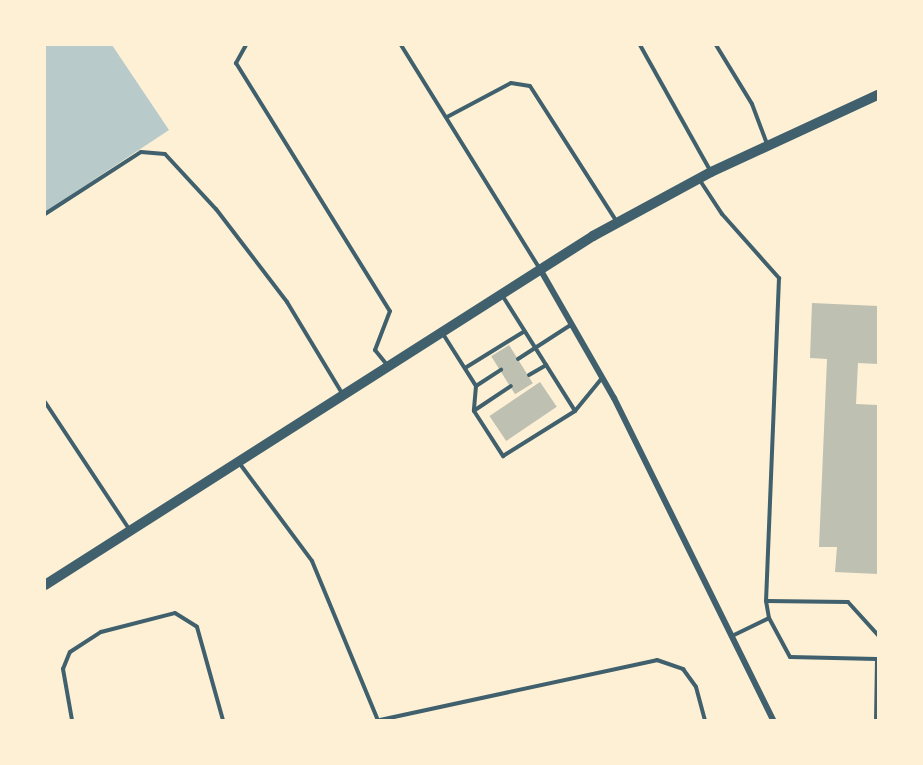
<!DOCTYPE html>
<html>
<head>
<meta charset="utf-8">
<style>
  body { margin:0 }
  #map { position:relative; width:923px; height:765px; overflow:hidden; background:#fdf0d5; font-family:"Asap Condensed",sans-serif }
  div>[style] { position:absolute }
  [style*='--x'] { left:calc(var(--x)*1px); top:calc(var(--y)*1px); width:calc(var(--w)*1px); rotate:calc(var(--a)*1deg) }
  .green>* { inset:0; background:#b9caca }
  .building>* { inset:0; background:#bec0b2; transform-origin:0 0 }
  .service>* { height:4px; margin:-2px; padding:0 2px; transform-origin:2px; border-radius:2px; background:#3f606c }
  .minor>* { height:6px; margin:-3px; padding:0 3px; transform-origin:3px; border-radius:3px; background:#3f606c }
  .tertiary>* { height:10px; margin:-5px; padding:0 5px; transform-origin:5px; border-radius:5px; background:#3f606c }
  span { translate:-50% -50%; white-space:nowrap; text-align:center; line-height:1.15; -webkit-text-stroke:4.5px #fdf0d5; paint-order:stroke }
  .frame { position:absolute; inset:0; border:46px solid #fdf0d5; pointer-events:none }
</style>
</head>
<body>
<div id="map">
  <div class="green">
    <div style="clip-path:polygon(45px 45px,112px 45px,169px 130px,45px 212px)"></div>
  </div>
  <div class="building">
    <div style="clip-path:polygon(812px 303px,878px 306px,878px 364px,858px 363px,856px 404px,878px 405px,878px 574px,835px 572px,837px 547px,819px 547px,827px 359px,810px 358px)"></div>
    <div style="left:509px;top:345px;width:45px;height:21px;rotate:58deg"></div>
    <div style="left:540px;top:382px;width:30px;height:61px;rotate:56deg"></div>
  </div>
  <div class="service">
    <div style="--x:246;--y:45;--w:21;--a:119"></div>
    <div style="--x:236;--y:63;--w:292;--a:58.2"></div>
    <div style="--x:390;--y:311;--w:42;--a:111"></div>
    <div style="--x:375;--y:350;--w:19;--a:51"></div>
    <div style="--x:401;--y:45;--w:262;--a:58.2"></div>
    <div style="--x:640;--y:45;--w:143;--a:60.8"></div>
    <div style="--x:716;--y:45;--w:69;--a:58.6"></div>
    <div style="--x:752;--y:104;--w:43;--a:69.4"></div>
    <div style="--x:447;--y:117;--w:72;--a:-28"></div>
    <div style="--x:511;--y:83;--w:19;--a:9"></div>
    <div style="--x:530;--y:86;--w:161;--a:57.4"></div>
    <div style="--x:699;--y:179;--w:42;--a:56.7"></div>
    <div style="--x:722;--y:214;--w:86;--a:48.3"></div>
    <div style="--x:779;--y:278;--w:323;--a:92.3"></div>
    <div style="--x:766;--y:601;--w:17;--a:80"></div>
    <div style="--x:45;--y:214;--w:114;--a:-32.9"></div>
    <div style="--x:141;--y:152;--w:24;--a:5"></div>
    <div style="--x:165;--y:154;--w:75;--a:47.2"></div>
    <div style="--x:216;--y:209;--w:117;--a:52.6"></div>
    <div style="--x:287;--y:302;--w:106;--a:58.9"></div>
    <div style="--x:502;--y:295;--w:137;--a:57.8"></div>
    <div style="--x:443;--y:334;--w:62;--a:57.6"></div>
    <div style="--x:476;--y:386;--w:25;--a:95"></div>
    <div style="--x:474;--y:411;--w:54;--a:57.2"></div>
    <div style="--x:503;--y:456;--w:85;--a:-32"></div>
    <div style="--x:575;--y:411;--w:43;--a:-50.7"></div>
    <div style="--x:518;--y:359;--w:64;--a:-32.9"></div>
    <div style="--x:465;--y:368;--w:70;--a:-31.7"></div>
    <div style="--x:529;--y:375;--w:20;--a:-30"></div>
    <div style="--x:476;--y:386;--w:30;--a:-33"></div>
    <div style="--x:45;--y:402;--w:152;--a:56.5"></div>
    <div style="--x:475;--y:410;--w:43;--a:-33.7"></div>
    <div style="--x:240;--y:464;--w:121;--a:53.4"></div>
    <div style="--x:312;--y:561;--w:172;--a:67.5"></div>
    <div style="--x:766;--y:601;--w:82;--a:0.7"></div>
    <div style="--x:848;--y:602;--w:45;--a:47.7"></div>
    <div style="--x:732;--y:636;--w:41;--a:-25.9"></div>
    <div style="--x:769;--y:618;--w:44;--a:61.7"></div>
    <div style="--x:790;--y:657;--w:87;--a:1.3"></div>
    <div style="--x:877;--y:659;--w:61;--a:90.9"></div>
    <div style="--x:72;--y:720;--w:52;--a:-100"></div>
    <div style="--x:63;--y:669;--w:18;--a:-68"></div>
    <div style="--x:70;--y:652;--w:37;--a:-33"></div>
    <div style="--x:101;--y:632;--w:76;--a:-14.4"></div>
    <div style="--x:175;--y:613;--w:26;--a:32"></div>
    <div style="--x:197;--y:627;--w:97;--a:74.4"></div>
    <div style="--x:380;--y:720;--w:283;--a:-12.2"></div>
    <div style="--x:657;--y:660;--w:28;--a:19"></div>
    <div style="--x:683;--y:669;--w:22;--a:54"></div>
    <div style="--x:696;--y:687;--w:34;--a:75"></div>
  </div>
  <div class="minor">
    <div style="--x:540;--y:269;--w:149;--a:60.2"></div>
    <div style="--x:614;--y:398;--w:359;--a:63.7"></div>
  </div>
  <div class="tertiary">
    <div style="--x:45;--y:585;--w:650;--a:-32.49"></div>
    <div style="--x:593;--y:236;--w:134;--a:-28.5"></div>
    <div style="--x:711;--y:172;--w:184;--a:-24.8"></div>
  </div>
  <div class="frame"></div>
</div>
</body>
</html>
